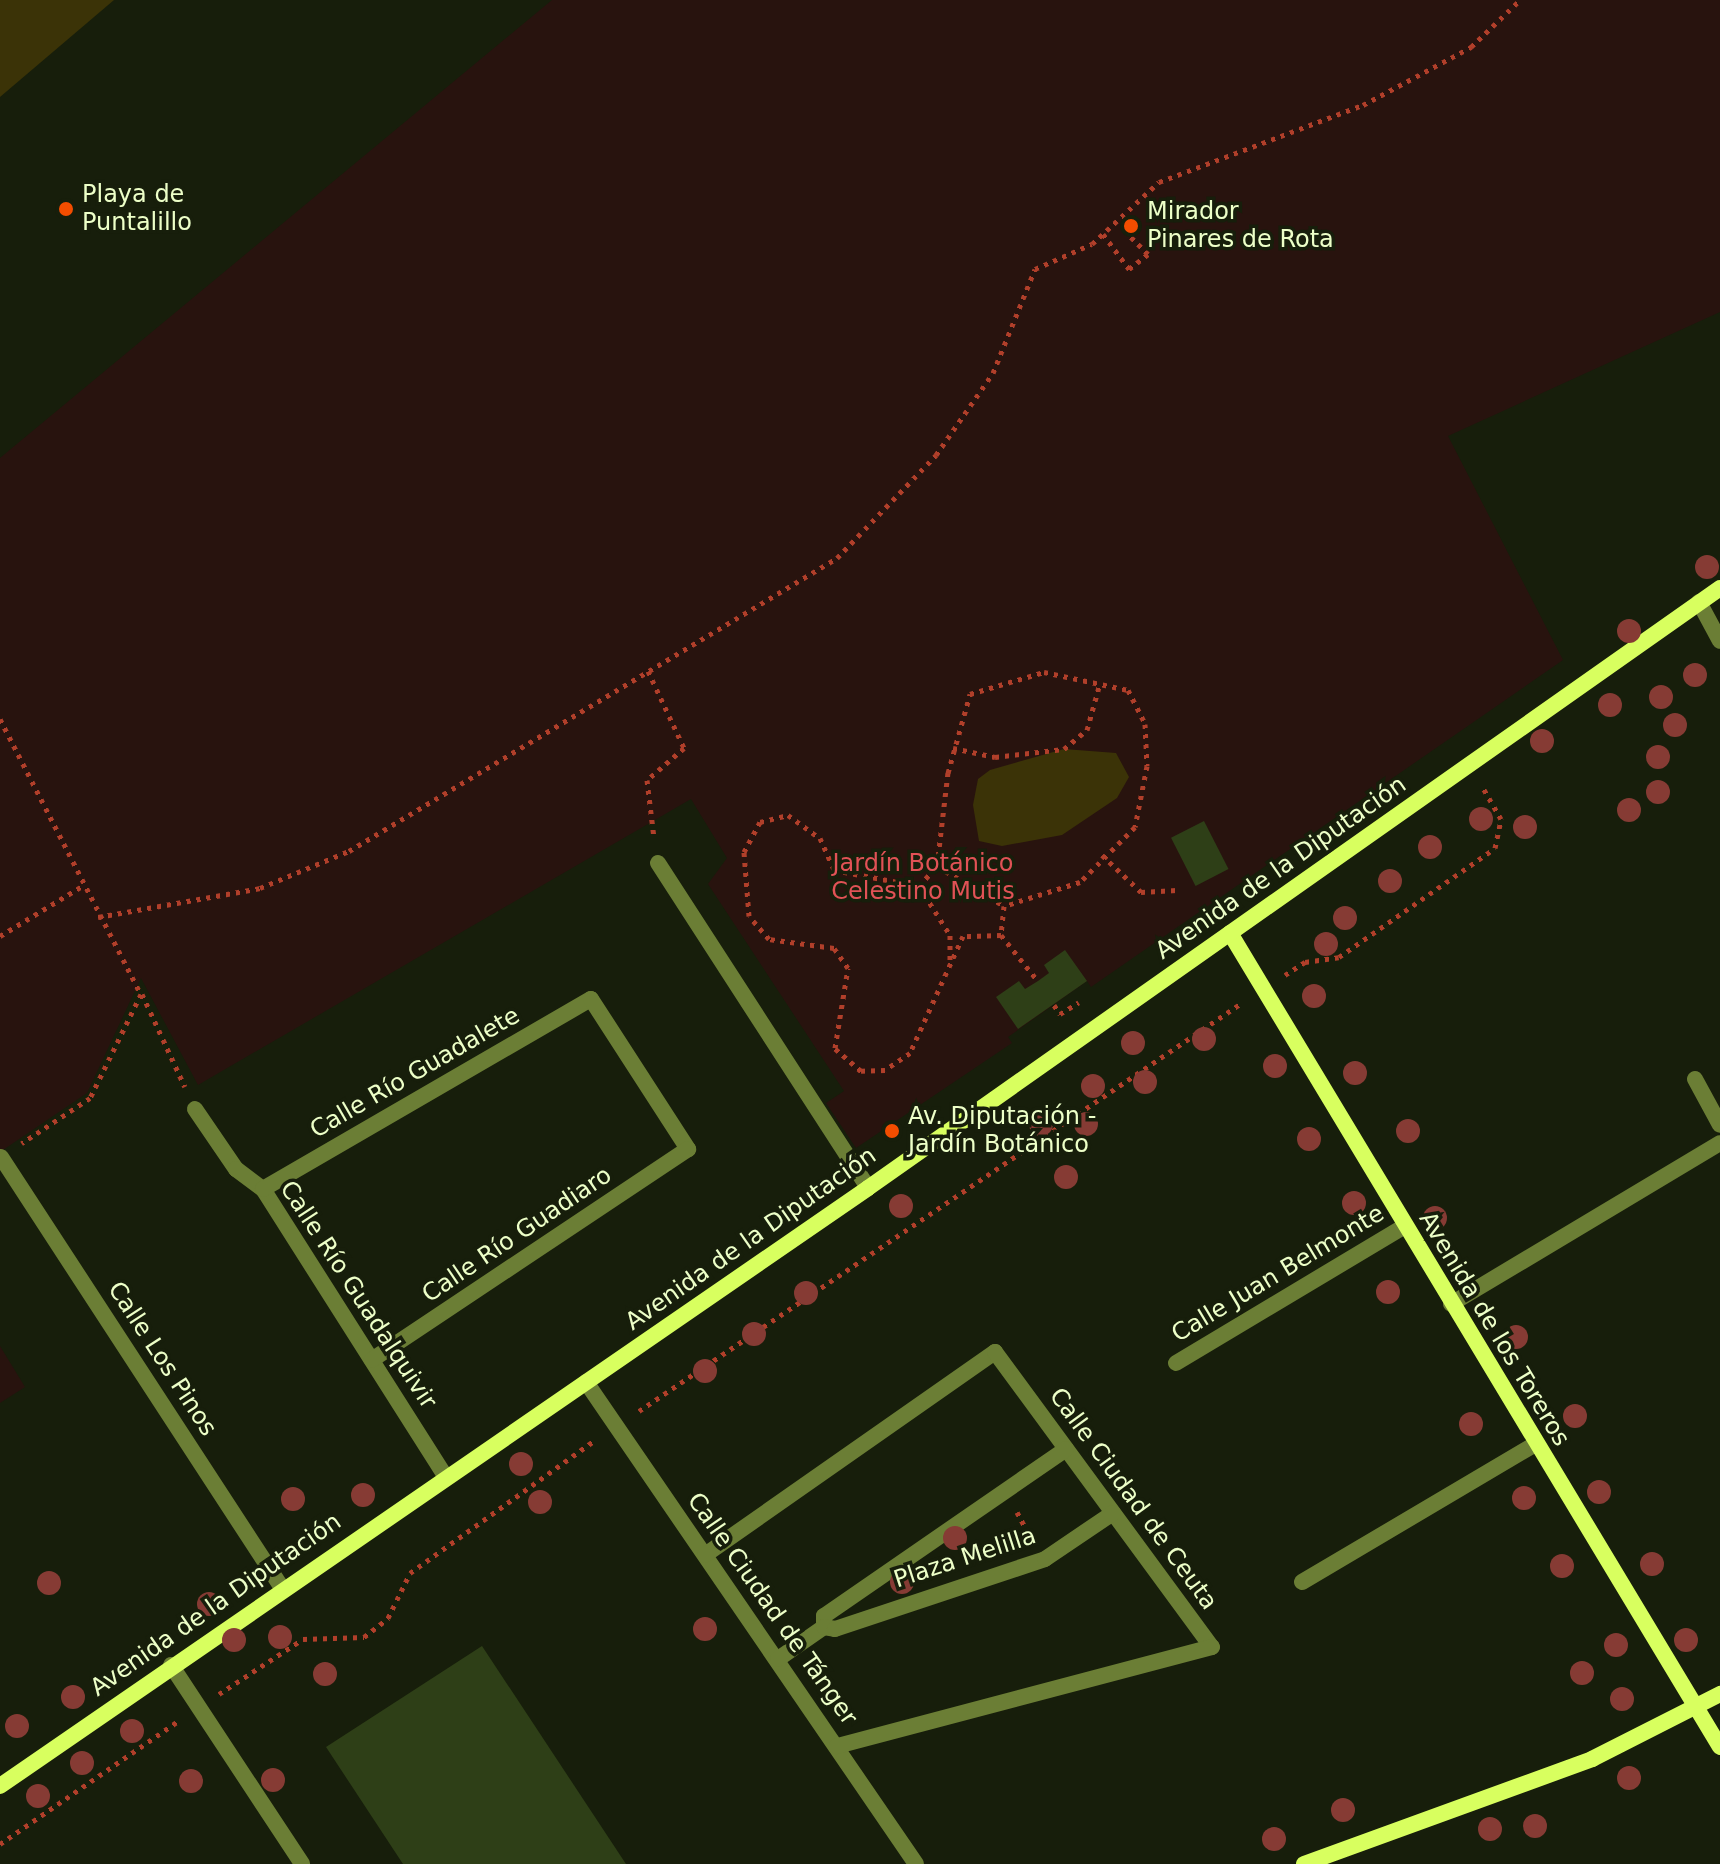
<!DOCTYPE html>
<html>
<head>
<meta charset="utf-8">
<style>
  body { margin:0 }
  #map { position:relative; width:1720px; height:1864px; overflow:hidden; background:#171e0b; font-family:"DejaVu Sans",sans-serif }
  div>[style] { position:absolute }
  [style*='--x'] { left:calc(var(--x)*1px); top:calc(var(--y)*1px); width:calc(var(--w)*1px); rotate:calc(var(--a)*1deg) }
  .green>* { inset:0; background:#28130e }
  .water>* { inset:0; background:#3b3307 }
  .building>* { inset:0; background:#2e3f17; transform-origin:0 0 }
  .path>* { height:5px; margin-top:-2.5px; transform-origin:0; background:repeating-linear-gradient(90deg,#b13f2a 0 4px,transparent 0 10px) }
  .street>* { height:16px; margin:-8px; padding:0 8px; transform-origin:8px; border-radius:8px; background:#6b7e35 }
  .secondary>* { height:16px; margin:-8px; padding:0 8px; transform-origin:8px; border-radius:8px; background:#d8ff5f }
  .trees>* { width:24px; height:24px; margin:-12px; border-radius:50%; background:#863b34 }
  .dots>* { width:22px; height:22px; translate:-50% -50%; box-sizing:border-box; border:4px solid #171e0b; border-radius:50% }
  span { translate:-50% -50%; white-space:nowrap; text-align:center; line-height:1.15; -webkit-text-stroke:7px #171e0b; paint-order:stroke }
  .poi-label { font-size:24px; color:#edffc8 }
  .left { translate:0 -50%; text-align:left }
  .park-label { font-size:24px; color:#e15256 }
  .street-label { font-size:24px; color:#edffc8 }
</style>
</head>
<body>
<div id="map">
  <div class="green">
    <div style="clip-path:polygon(552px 0,1720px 0,1720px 312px,1448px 436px,1563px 660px,1091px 987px,1087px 981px,1008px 1037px,1012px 1043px,856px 1148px,826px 1103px,844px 1091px,708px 884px,727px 858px,691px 799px,198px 1085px,141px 978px,87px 1093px,0 1152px,0 458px)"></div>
    <div style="clip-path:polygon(0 1346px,25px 1387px,0 1403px)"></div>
  </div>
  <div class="water">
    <div style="clip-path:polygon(0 0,114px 0,0 97px)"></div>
    <div style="clip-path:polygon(1064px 749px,1116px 753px,1129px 777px,1117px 798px,1062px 835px,1002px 846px,979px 841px,973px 805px,978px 779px,990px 770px)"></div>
  </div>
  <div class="building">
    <div style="left:1204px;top:821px;width:54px;height:37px;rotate:63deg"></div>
    <div style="clip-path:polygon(1065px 950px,1087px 981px,1018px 1029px,996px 997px,1019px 981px,1025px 989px,1038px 981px,1049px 973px,1044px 965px)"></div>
    <div style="clip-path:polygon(482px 1646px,626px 1864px,403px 1864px,326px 1747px)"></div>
  </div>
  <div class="path">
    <div style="--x:1103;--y:234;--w:44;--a:53.4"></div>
    <div style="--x:1129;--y:269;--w:24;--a:-38"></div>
    <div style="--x:1148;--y:254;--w:27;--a:-135"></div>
    <div style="--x:648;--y:671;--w:85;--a:64.9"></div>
    <div style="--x:684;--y:748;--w:49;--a:139.1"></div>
    <div style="--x:647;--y:780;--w:58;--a:83.1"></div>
    <div style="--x:0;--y:719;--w:309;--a:62.9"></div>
    <div style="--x:141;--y:994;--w:116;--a:116.1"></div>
    <div style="--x:90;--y:1098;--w:82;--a:146.5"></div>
    <div style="--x:953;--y:748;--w:43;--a:12.1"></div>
    <div style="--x:995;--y:757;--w:69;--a:-6.6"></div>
    <div style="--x:1064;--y:749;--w:30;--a:-40"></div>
    <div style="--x:1087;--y:730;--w:49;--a:-74.5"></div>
    <div style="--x:1102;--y:855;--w:54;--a:43.5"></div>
    <div style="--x:1141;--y:892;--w:36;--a:-3"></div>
    <div style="--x:937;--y:866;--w:78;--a:30.8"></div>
    <div style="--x:919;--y:886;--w:58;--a:57.7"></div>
    <div style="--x:950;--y:935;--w:30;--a:90"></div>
    <div style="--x:98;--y:917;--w:165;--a:-10.1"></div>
    <div style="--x:260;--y:888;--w:96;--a:-22.6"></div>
    <div style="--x:349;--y:851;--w:569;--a:-30.98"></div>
    <div style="--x:837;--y:558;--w:143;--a:-46.1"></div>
    <div style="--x:936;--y:455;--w:100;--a:-55.2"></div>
    <div style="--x:993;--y:373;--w:112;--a:-68"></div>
    <div style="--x:1035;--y:269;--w:62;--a:-23.7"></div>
    <div style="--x:1092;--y:244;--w:91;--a:-42.8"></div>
    <div style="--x:1159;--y:182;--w:218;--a:-20.7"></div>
    <div style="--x:1363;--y:105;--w:123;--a:-28.2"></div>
    <div style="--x:1471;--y:47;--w:68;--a:-43.8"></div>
    <div style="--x:1001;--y:935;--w:38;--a:178"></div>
    <div style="--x:963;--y:936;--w:128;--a:114.4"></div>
    <div style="--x:910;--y:1053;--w:30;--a:146"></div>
    <div style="--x:885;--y:1070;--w:24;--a:178"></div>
    <div style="--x:861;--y:1071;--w:35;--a:-139"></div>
    <div style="--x:835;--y:1048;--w:81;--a:-80.8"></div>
    <div style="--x:848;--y:968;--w:24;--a:-125"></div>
    <div style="--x:834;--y:948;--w:66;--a:-172.1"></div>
    <div style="--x:769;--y:939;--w:30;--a:-131"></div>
    <div style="--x:749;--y:916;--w:64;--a:-94.5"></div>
    <div style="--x:744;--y:852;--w:34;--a:-62"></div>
    <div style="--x:760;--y:822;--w:29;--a:-14"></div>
    <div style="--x:788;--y:815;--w:39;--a:36"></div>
    <div style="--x:820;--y:838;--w:35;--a:66"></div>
    <div style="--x:834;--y:870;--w:86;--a:10.7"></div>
    <div style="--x:919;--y:886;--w:27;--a:-48"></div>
    <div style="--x:937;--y:866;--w:94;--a:-83.3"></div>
    <div style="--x:948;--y:773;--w:82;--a:-74.4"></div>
    <div style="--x:970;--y:694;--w:77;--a:-16.6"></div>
    <div style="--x:1044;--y:672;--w:86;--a:12.1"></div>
    <div style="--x:1128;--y:690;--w:38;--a:63"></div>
    <div style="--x:1145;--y:724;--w:42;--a:87.3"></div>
    <div style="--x:1147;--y:766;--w:62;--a:101.1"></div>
    <div style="--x:1135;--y:827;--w:78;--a:135"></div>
    <div style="--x:1080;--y:882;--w:80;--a:162.5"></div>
    <div style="--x:1004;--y:906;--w:29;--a:96"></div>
    <div style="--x:1001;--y:935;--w:59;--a:51.2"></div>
    <div style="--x:0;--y:936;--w:98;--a:-31.3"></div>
    <div style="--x:1285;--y:975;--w:24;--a:-33"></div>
    <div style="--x:1305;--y:962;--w:34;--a:-8"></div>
    <div style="--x:1339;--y:957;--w:190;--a:-34.9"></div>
    <div style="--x:1495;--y:848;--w:30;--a:-78"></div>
    <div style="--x:1501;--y:819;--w:36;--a:-120"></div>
    <div style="--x:142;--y:994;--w:102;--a:65.2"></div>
    <div style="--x:1054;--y:1005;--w:11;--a:56"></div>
    <div style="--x:1060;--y:1014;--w:22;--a:-32"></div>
    <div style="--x:639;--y:1411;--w:729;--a:-34.1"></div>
    <div style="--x:1017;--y:1512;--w:30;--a:62"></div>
    <div style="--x:219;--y:1694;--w:100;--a:-33.2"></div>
    <div style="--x:303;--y:1639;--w:61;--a:-1.9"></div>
    <div style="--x:364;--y:1637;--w:31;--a:-38"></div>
    <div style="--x:388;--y:1618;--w:50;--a:-63.9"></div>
    <div style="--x:410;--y:1573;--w:226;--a:-35.7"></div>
    <div style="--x:0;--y:1844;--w:215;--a:-34.6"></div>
  </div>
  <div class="street">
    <div style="--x:1699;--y:602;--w:44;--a:61.7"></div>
    <div style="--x:658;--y:863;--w:387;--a:57.1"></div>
    <div style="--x:1695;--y:1079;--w:52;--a:61.5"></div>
    <div style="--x:195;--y:1109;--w:73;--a:55.7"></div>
    <div style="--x:236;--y:1169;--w:34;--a:37"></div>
    <div style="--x:263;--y:1189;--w:340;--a:57.6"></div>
    <div style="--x:1;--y:1157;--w:515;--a:56.9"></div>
    <div style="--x:263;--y:1189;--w:379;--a:-30.1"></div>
    <div style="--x:591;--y:999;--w:179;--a:57.1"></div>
    <div style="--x:688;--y:1149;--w:380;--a:146.3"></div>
    <div style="--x:1451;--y:1304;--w:313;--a:-30.9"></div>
    <div style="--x:1176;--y:1363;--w:267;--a:-30.9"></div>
    <div style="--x:586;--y:1382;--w:584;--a:55.6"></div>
    <div style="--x:705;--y:1555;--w:354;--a:-35"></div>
    <div style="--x:995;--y:1352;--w:366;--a:53.7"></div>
    <div style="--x:1212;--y:1647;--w:388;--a:165.2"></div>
    <div style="--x:1302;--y:1582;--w:271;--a:-30.6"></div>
    <div style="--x:824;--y:1627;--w:11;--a:-90"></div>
    <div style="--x:824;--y:1616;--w:294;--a:-34.6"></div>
    <div style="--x:778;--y:1659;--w:56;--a:-34.8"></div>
    <div style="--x:824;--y:1627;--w:11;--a:10"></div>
    <div style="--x:835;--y:1629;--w:221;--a:-18.4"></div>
    <div style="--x:1045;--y:1559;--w:82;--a:-34.1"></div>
    <div style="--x:171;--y:1665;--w:238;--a:56.6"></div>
  </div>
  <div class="secondary">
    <div style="--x:1230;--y:933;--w:950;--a:58.95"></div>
    <div style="--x:0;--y:1786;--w:1054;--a:-34.56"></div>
    <div style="--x:868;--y:1188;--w:1042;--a:-35.15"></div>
    <div style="--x:1304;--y:1864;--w:307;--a:-20"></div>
    <div style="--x:1592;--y:1759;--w:144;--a:-26.9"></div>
  </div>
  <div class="trees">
    <div style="left:1707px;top:567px"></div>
    <div style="left:1629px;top:631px"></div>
    <div style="left:1695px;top:675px"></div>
    <div style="left:1661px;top:697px"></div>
    <div style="left:1610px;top:705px"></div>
    <div style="left:1675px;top:725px"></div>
    <div style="left:1542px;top:741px"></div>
    <div style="left:1658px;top:757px"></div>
    <div style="left:1658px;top:792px"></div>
    <div style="left:1629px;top:810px"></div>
    <div style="left:1481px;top:819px"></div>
    <div style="left:1525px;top:827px"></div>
    <div style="left:1430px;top:847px"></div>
    <div style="left:1390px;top:881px"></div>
    <div style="left:1345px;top:918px"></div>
    <div style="left:1326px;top:944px"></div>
    <div style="left:1314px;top:996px"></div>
    <div style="left:1204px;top:1039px"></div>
    <div style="left:1133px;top:1043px"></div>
    <div style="left:1275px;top:1066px"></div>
    <div style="left:1355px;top:1073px"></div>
    <div style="left:1145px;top:1082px"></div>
    <div style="left:1093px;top:1086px"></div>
    <div style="left:1041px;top:1124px"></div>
    <div style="left:1086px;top:1124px"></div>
    <div style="left:1408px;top:1131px"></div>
    <div style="left:1309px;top:1139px"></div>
    <div style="left:1066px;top:1177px"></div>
    <div style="left:1354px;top:1203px"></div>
    <div style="left:901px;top:1206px"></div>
    <div style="left:1435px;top:1218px"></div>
    <div style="left:1388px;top:1292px"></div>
    <div style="left:806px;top:1293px"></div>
    <div style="left:754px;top:1334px"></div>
    <div style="left:1516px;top:1337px"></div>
    <div style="left:705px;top:1371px"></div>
    <div style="left:1575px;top:1416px"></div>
    <div style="left:1471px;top:1424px"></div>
    <div style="left:521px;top:1464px"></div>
    <div style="left:1599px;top:1492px"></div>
    <div style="left:363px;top:1495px"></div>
    <div style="left:1524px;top:1498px"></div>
    <div style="left:293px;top:1499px"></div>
    <div style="left:540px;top:1502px"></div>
    <div style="left:955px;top:1538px"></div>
    <div style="left:1652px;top:1564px"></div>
    <div style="left:1562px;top:1566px"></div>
    <div style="left:902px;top:1582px"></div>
    <div style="left:49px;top:1583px"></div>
    <div style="left:209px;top:1604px"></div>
    <div style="left:705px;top:1629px"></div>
    <div style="left:280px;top:1637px"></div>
    <div style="left:234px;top:1640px"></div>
    <div style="left:1686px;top:1640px"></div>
    <div style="left:1616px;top:1645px"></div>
    <div style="left:1582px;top:1673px"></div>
    <div style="left:325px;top:1674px"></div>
    <div style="left:73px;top:1697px"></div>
    <div style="left:1622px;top:1699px"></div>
    <div style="left:17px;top:1726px"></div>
    <div style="left:132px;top:1731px"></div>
    <div style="left:82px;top:1763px"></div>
    <div style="left:1629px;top:1778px"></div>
    <div style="left:273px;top:1780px"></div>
    <div style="left:191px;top:1781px"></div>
    <div style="left:38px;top:1796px"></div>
    <div style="left:1343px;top:1810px"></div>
    <div style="left:1535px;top:1826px"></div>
    <div style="left:1490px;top:1829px"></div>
    <div style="left:1274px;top:1839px"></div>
  </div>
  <div class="dots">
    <div style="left:66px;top:209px;background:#f34d00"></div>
    <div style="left:1131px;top:226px;background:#f34d00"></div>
    <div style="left:892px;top:1131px;background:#f34d00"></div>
  </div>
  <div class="poi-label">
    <span class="left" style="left:82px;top:209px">Playa de<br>Puntalillo</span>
    <span class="left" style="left:1147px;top:226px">Mirador<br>Pinares de Rota</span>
    <span class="left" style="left:908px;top:1131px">Av. Diputación -<br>Jardín Botánico</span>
  </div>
  <div class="park-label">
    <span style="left:923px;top:878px">Jardín Botánico<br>Celestino Mutis</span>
  </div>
  <div class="street-label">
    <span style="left:1281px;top:868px;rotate:-35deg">Avenida de la Diputación</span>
    <span style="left:415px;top:1073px;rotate:-30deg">Calle Río Guadalete</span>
    <span style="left:517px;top:1235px;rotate:-34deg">Calle Río Guadiaro</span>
    <span style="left:751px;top:1239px;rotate:-35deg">Avenida de la Diputación</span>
    <span style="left:1278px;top:1274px;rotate:-31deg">Calle Juan Belmonte</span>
    <span style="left:358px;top:1295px;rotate:57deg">Calle Río Guadalquivir</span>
    <span style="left:1494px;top:1329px;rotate:59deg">Avenida de los Toreros</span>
    <span style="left:162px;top:1359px;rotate:57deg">Calle Los Pinos</span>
    <span style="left:1133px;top:1499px;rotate:54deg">Calle Ciudad de Ceuta</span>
    <span style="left:965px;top:1558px;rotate:-18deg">Plaza Melilla</span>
    <span style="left:216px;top:1605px;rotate:-35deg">Avenida de la Diputación</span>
    <span style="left:772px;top:1609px;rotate:55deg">Calle Ciudad de Tánger</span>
  </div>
</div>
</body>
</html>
